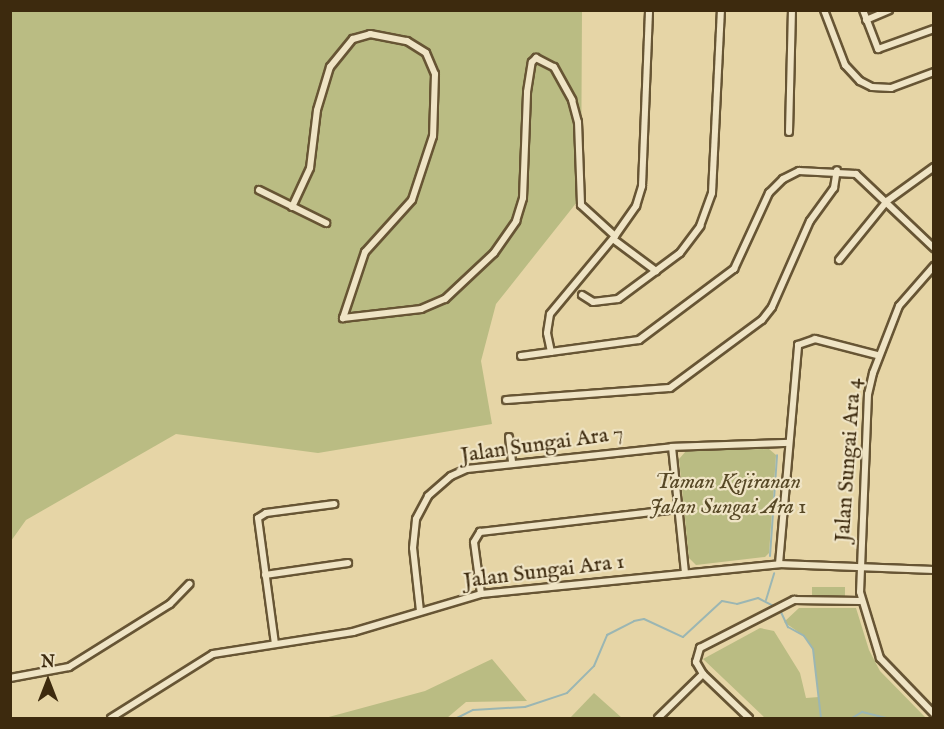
<!DOCTYPE html>
<html>
<head>
<meta charset="utf-8">
<style>
  body { margin:0 }
  #map { position:relative; width:944px; height:729px; overflow:hidden; background:#e6d5a6; font-family:"IM FELL English",serif }
  div>[style] { position:absolute }
  [style*='--x'] { left:calc(var(--x)*1px); top:calc(var(--y)*1px); width:calc(var(--w)*1px); rotate:calc(var(--a)*1deg) }
  .green>* { inset:0; background:#babc83; transform-origin:0 0 }
  .stream>* { height:2px; margin:-1px; padding:0 1px; transform-origin:1px; border-radius:1px; background:#9bb6b3 }
  .roads { filter:drop-shadow(2px 0 #675534) drop-shadow(-2px 0 #675534) drop-shadow(0 2px #675534) drop-shadow(0 -2px #675534) }
  .minor>* { height:6px; margin:-3px; padding:0 3px; transform-origin:3px; border-radius:3px; background:#efe4c5 }
  span { translate:-50% -50%; white-space:nowrap; text-align:center; line-height:1.15; -webkit-text-stroke:4.5px #efe4c5; paint-order:stroke }
  .street-label { font-size:22px; color:#3d2a0e }
  .park-label { font-size:22px; color:#564725; font-style:italic }
  .frame { position:absolute; inset:0; border:12px solid #3d2a0e; pointer-events:none }
  .north { position:absolute; left:18px; top:651px; width:60px; height:60px; -webkit-text-stroke:4px #efe4c5; paint-order:stroke; rotate:0deg; font-size:16px; font-weight:700; line-height:24px; text-align:center; color:#3d2a0e }
  .north::after { content:''; display:block; margin:auto; width:21px; height:27px; background:#3d2a0e; clip-path:polygon(50% 0,100% 100%,50% 72%,0 100%) }
</style>
</head>
<body>
<div id="map">
  <div class="green">
    <div style="clip-path:polygon(11px 11px,582px 11px,581px 197px,496px 304px,481px 361px,492px 424px,318px 453px,176px 434px,26px 520px,11px 541px)"></div>
    <div style="clip-path:polygon(769px 449px,776px 455px,769px 553px,765px 557px,696px 565px,689px 558px,679px 459px,686px 451px)"></div>
    <div style="left:812px;top:587px;width:33px;height:10px"></div>
    <div style="clip-path:polygon(799px 608px,856px 608px,869px 650px,880px 671px,926px 718px,765px 718px,703px 659px,760px 628px,774px 631px,800px 673px,806px 698px,819px 697px,813px 649px,804px 636px,784px 622px)"></div>
    <div style="clip-path:polygon(492px 659px,527px 701px,466px 702px,447px 718px,325px 718px,425px 691px)"></div>
    <div style="clip-path:polygon(594px 693px,622px 718px,570px 718px)"></div>
  </div>
  <div class="stream">
    <div style="--x:770;--y:556;--w:101;--a:-86"></div>
    <div style="--x:766;--y:600;--w:28;--a:-73"></div>
    <div style="--x:780;--y:610;--w:19;--a:65"></div>
    <div style="--x:788;--y:627;--w:18;--a:29"></div>
    <div style="--x:804;--y:636;--w:16;--a:55"></div>
    <div style="--x:813;--y:649;--w:69;--a:83.4"></div>
    <div style="--x:457;--y:718;--w:18;--a:-27"></div>
    <div style="--x:473;--y:710;--w:52;--a:-3.3"></div>
    <div style="--x:525;--y:707;--w:44;--a:-18.4"></div>
    <div style="--x:567;--y:693;--w:38;--a:-45"></div>
    <div style="--x:594;--y:666;--w:34;--a:-67"></div>
    <div style="--x:607;--y:635;--w:30;--a:-27"></div>
    <div style="--x:634;--y:621;--w:10;--a:-11"></div>
    <div style="--x:644;--y:619;--w:43;--a:24.8"></div>
    <div style="--x:683;--y:637;--w:53;--a:-42.7"></div>
    <div style="--x:722;--y:601;--w:15;--a:11"></div>
    <div style="--x:737;--y:604;--w:22;--a:-16"></div>
    <div style="--x:758;--y:598;--w:20;--a:27"></div>
    <div style="--x:852;--y:718;--w:12;--a:-31"></div>
    <div style="--x:862;--y:712;--w:25;--a:14"></div>
  </div>
  <div class="roads">
    <div class="minor">
      <div style="--x:824;--y:10;--w:59;--a:69.1"></div>
      <div style="--x:845;--y:65;--w:22;--a:47"></div>
      <div style="--x:860;--y:81;--w:13;--a:27"></div>
      <div style="--x:872;--y:87;--w:19;--a:3"></div>
      <div style="--x:891;--y:88;--w:46;--a:-20.4"></div>
      <div style="--x:863;--y:10;--w:42;--a:69"></div>
      <div style="--x:878;--y:49;--w:59;--a:-19.7"></div>
      <div style="--x:866;--y:20;--w:25;--a:-23"></div>
      <div style="--x:789;--y:132;--w:122;--a:-88.6"></div>
      <div style="--x:259;--y:190;--w:75;--a:26.2"></div>
      <div style="--x:292;--y:207;--w:43;--a:-65.2"></div>
      <div style="--x:310;--y:168;--w:58;--a:-83.1"></div>
      <div style="--x:317;--y:110;--w:45;--a:-73.2"></div>
      <div style="--x:330;--y:67;--w:36;--a:-51"></div>
      <div style="--x:353;--y:39;--w:18;--a:-16"></div>
      <div style="--x:370;--y:34;--w:38;--a:11"></div>
      <div style="--x:407;--y:41;--w:22;--a:32"></div>
      <div style="--x:426;--y:53;--w:23;--a:67"></div>
      <div style="--x:435;--y:74;--w:62;--a:91.8"></div>
      <div style="--x:433;--y:136;--w:67;--a:108.2"></div>
      <div style="--x:412;--y:200;--w:70;--a:132.1"></div>
      <div style="--x:365;--y:252;--w:70;--a:108.4"></div>
      <div style="--x:343;--y:318;--w:79;--a:-6.6"></div>
      <div style="--x:421;--y:309;--w:26;--a:-23"></div>
      <div style="--x:445;--y:299;--w:67;--a:-43.2"></div>
      <div style="--x:494;--y:253;--w:39;--a:-55"></div>
      <div style="--x:516;--y:221;--w:24;--a:-73"></div>
      <div style="--x:523;--y:198;--w:106;--a:-87.8"></div>
      <div style="--x:527;--y:92;--w:30;--a:-81"></div>
      <div style="--x:532;--y:62;--w:6;--a:-45"></div>
      <div style="--x:536;--y:58;--w:20;--a:27"></div>
      <div style="--x:554;--y:67;--w:38;--a:61"></div>
      <div style="--x:572;--y:100;--w:23;--a:75"></div>
      <div style="--x:578;--y:122;--w:83;--a:87.9"></div>
      <div style="--x:581;--y:205;--w:46;--a:42.4"></div>
      <div style="--x:613;--y:239;--w:54;--a:36.7"></div>
      <div style="--x:839;--y:260;--w:76;--a:-50.9"></div>
      <div style="--x:887;--y:201;--w:58;--a:-35.9"></div>
      <div style="--x:934;--y:266;--w:53;--a:131.2"></div>
      <div style="--x:899;--y:306;--w:72;--a:111.2"></div>
      <div style="--x:873;--y:373;--w:22;--a:103"></div>
      <div style="--x:868;--y:394;--w:198;--a:92.3"></div>
      <div style="--x:860;--y:592;--w:69;--a:73.1"></div>
      <div style="--x:880;--y:658;--w:78;--a:46"></div>
      <div style="--x:582;--y:295;--w:13;--a:32"></div>
      <div style="--x:593;--y:302;--w:25;--a:-7"></div>
      <div style="--x:618;--y:299;--w:77;--a:-36.6"></div>
      <div style="--x:680;--y:253;--w:34;--a:-53"></div>
      <div style="--x:700;--y:226;--w:35;--a:-70"></div>
      <div style="--x:712;--y:193;--w:183;--a:-87.2"></div>
      <div style="--x:551;--y:352;--w:19;--a:-102"></div>
      <div style="--x:547;--y:333;--w:19;--a:-81"></div>
      <div style="--x:550;--y:314;--w:102;--a:-50.2"></div>
      <div style="--x:615;--y:236;--w:37;--a:-55"></div>
      <div style="--x:636;--y:206;--w:21;--a:-73"></div>
      <div style="--x:642;--y:186;--w:176;--a:-87.7"></div>
      <div style="--x:521;--y:356;--w:119;--a:-7.7"></div>
      <div style="--x:639;--y:340;--w:119;--a:-36.8"></div>
      <div style="--x:734;--y:269;--w:84;--a:-65.3"></div>
      <div style="--x:769;--y:193;--w:20;--a:-45"></div>
      <div style="--x:783;--y:179;--w:18;--a:-27"></div>
      <div style="--x:799;--y:171;--w:57;--a:3"></div>
      <div style="--x:856;--y:174;--w:108;--a:43.5"></div>
      <div style="--x:506;--y:400;--w:164;--a:-4.2"></div>
      <div style="--x:670;--y:388;--w:114;--a:-36.5"></div>
      <div style="--x:762;--y:320;--w:16;--a:-52"></div>
      <div style="--x:772;--y:307;--w:94;--a:-66.2"></div>
      <div style="--x:810;--y:221;--w:41;--a:-54"></div>
      <div style="--x:834;--y:188;--w:18;--a:-81"></div>
      <div style="--x:509;--y:437;--w:26;--a:83"></div>
      <div style="--x:672;--y:447;--w:127;--a:84.1"></div>
      <div style="--x:779;--y:564;--w:220;--a:-85"></div>
      <div style="--x:798;--y:345;--w:18;--a:-19"></div>
      <div style="--x:815;--y:339;--w:64;--a:14.5"></div>
      <div style="--x:265;--y:575;--w:84;--a:-8.2"></div>
      <div style="--x:481;--y:594;--w:52;--a:-97.7"></div>
      <div style="--x:474;--y:542;--w:12;--a:-59"></div>
      <div style="--x:480;--y:532;--w:199;--a:-6.6"></div>
      <div style="--x:420;--y:611;--w:63;--a:-96.3"></div>
      <div style="--x:413;--y:548;--w:29;--a:-84"></div>
      <div style="--x:416;--y:519;--w:26;--a:-62"></div>
      <div style="--x:428;--y:496;--w:30;--a:-41"></div>
      <div style="--x:451;--y:476;--w:17;--a:-24"></div>
      <div style="--x:467;--y:469;--w:206;--a:-6.1"></div>
      <div style="--x:672;--y:447;--w:116;--a:-2"></div>
      <div style="--x:275;--y:644;--w:127;--a:-97.7"></div>
      <div style="--x:258;--y:518;--w:9;--a:-32"></div>
      <div style="--x:266;--y:513;--w:69;--a:-7.5"></div>
      <div style="--x:10;--y:678;--w:60;--a:-10.6"></div>
      <div style="--x:69;--y:667;--w:119;--a:-32"></div>
      <div style="--x:170;--y:604;--w:28;--a:-46"></div>
      <div style="--x:111;--y:718;--w:120;--a:-32.1"></div>
      <div style="--x:213;--y:654;--w:142;--a:-8.9"></div>
      <div style="--x:353;--y:632;--w:134;--a:-16.5"></div>
      <div style="--x:481;--y:594;--w:300;--a:-5.7"></div>
      <div style="--x:779;--y:564;--w:155;--a:2.2"></div>
      <div style="--x:658;--y:718;--w:63;--a:-44.4"></div>
      <div style="--x:749;--y:718;--w:64;--a:-136.3"></div>
      <div style="--x:703;--y:674;--w:14;--a:-120"></div>
      <div style="--x:696;--y:662;--w:15;--a:-74"></div>
      <div style="--x:700;--y:648;--w:106;--a:-27.1"></div>
      <div style="--x:794;--y:600;--w:66;--a:0.9"></div>
    </div>
  </div>
  <div class="street-label">
    <span style="left:542px;top:445px;rotate:-8deg">Jalan Sungai Ara 7</span>
    <span style="left:849px;top:460px;rotate:-86deg">Jalan Sungai Ara 4</span>
    <span style="left:544px;top:572px;rotate:-7deg">Jalan Sungai Ara 1</span>
  </div>
  <div class="park-label">
    <span style="left:728px;top:495px">Taman Kejiranan<br>Jalan Sungai Ara 1</span>
  </div>
  <div class="frame"></div>
  <div class="north">N</div>
</div>
</body>
</html>
